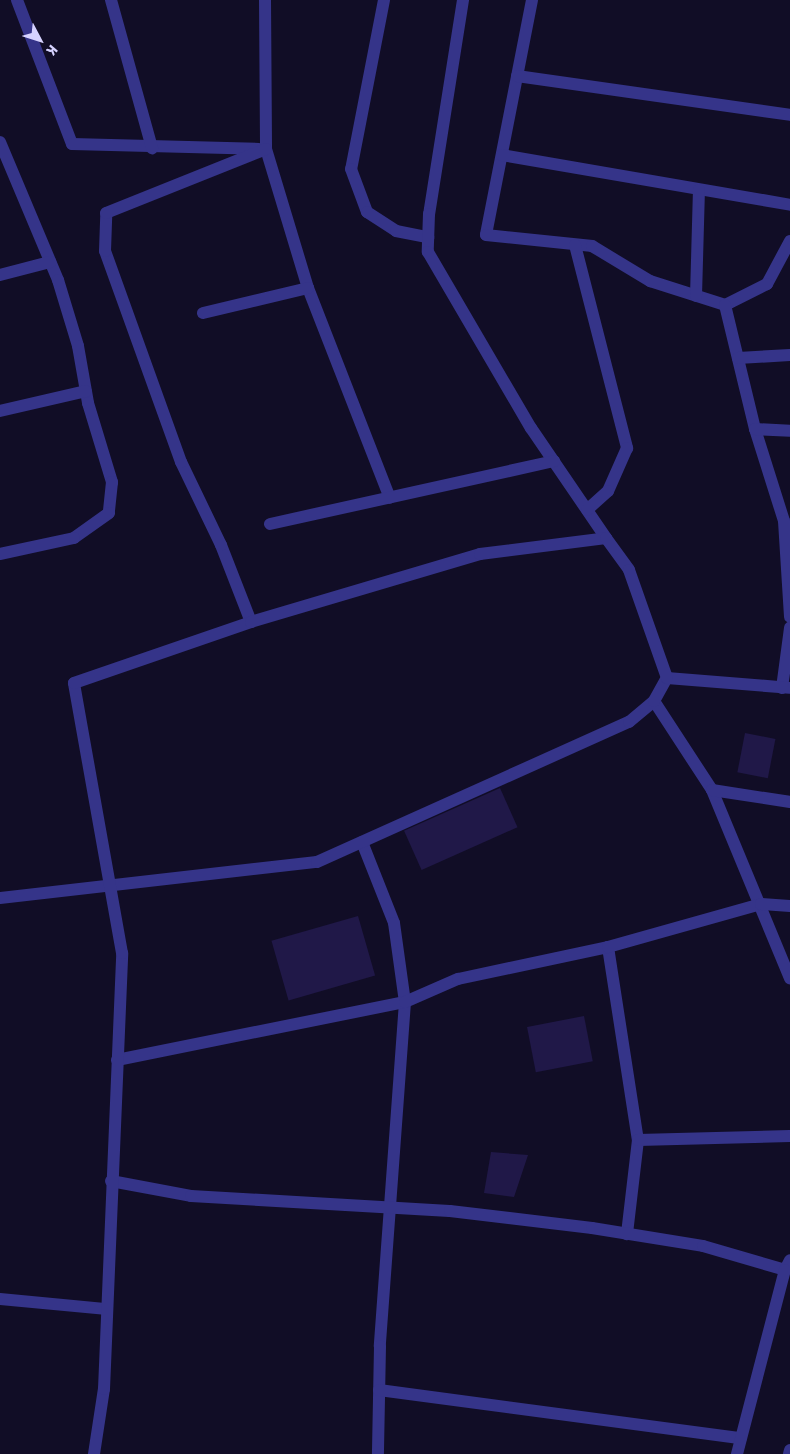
<!DOCTYPE html>
<html>
<head>
<meta charset="utf-8">
<style>
  body { margin:0 }
  #map { position:relative; width:790px; height:1454px; overflow:hidden; background:#110d26; font-family:Signika,sans-serif }
  div>[style] { position:absolute }
  [style*='--x'] { left:calc(var(--x)*1px); top:calc(var(--y)*1px); width:calc(var(--w)*1px); rotate:calc(var(--a)*1deg) }
  .building>* { inset:0; background:#201848; transform-origin:0 0 }
  .street>* { height:12px; margin:-6px; padding:0 6px; transform-origin:6px; border-radius:6px; background:#353489 }
  span { translate:-50% -50%; white-space:nowrap; text-align:center; line-height:1.15; -webkit-text-stroke:4px #110d26; paint-order:stroke }
  .north { position:absolute; left:15px; top:15px; width:50px; height:50px; -webkit-text-stroke:4px #110d26; paint-order:stroke; rotate:130deg; font-size:14px; font-weight:700; line-height:20px; text-align:center; color:#d6d2ff }
  .north::after { content:''; display:block; margin:auto; width:18px; height:22px; background:#d6d2ff; clip-path:polygon(50% 0,100% 100%,50% 72%,0 100%) }
</style>
</head>
<body>
<div id="map">
  <div class="building">
    <div style="left:745px;top:733px;width:31px;height:40px;rotate:11deg"></div>
    <div style="left:500px;top:788px;width:43px;height:105px;rotate:66deg"></div>
    <div style="left:358px;top:916px;width:62px;height:90px;rotate:74deg"></div>
    <div style="left:584px;top:1016px;width:46px;height:58px;rotate:79deg"></div>
    <div style="clip-path:polygon(491px 1152px,528px 1155px,514px 1197px,484px 1193px)"></div>
  </div>
  <div class="street">
    <div style="--x:17;--y:0;--w:154;--a:69.1"></div>
    <div style="--x:72;--y:144;--w:187;--a:1.5"></div>
    <div style="--x:111;--y:0;--w:154;--a:74.5"></div>
    <div style="--x:265;--y:0;--w:149;--a:89.6"></div>
    <div style="--x:266;--y:149;--w:145;--a:73.2"></div>
    <div style="--x:308;--y:288;--w:225;--a:68.7"></div>
    <div style="--x:384;--y:0;--w:172;--a:101"></div>
    <div style="--x:351;--y:169;--w:46;--a:69.6"></div>
    <div style="--x:367;--y:212;--w:35;--a:33"></div>
    <div style="--x:396;--y:231;--w:33;--a:11"></div>
    <div style="--x:463;--y:0;--w:217;--a:99"></div>
    <div style="--x:429;--y:214;--w:38;--a:92"></div>
    <div style="--x:428;--y:252;--w:204;--a:59.7"></div>
    <div style="--x:531;--y:428;--w:133;--a:55.7"></div>
    <div style="--x:532;--y:0;--w:239;--a:101.1"></div>
    <div style="--x:486;--y:235;--w:107;--a:5.9"></div>
    <div style="--x:592;--y:246;--w:68;--a:31.1"></div>
    <div style="--x:650;--y:281;--w:79;--a:17.7"></div>
    <div style="--x:517;--y:76;--w:276;--a:8.1"></div>
    <div style="--x:0;--y:142;--w:150;--a:67.2"></div>
    <div style="--x:58;--y:280;--w:69;--a:73.1"></div>
    <div style="--x:78;--y:346;--w:58;--a:80"></div>
    <div style="--x:88;--y:403;--w:83;--a:73.1"></div>
    <div style="--x:112;--y:482;--w:31;--a:96"></div>
    <div style="--x:109;--y:513;--w:43;--a:144.5"></div>
    <div style="--x:74;--y:538;--w:76;--a:167.8"></div>
    <div style="--x:502;--y:155;--w:292;--a:9.8"></div>
    <div style="--x:790;--y:241;--w:49;--a:118.1"></div>
    <div style="--x:767;--y:284;--w:47;--a:153.4"></div>
    <div style="--x:725;--y:305;--w:128;--a:76.4"></div>
    <div style="--x:755;--y:429;--w:96;--a:72.5"></div>
    <div style="--x:784;--y:521;--w:96;--a:86.4"></div>
    <div style="--x:575;--y:245;--w:210;--a:75.6"></div>
    <div style="--x:627;--y:448;--w:47;--a:113.8"></div>
    <div style="--x:608;--y:491;--w:28;--a:138"></div>
    <div style="--x:0;--y:275;--w:52;--a:-14.6"></div>
    <div style="--x:696;--y:296;--w:106;--a:-88.4"></div>
    <div style="--x:203;--y:313;--w:108;--a:-13.4"></div>
    <div style="--x:738;--y:358;--w:52;--a:-3.3"></div>
    <div style="--x:0;--y:411;--w:88;--a:-13.1"></div>
    <div style="--x:755;--y:429;--w:35;--a:3"></div>
    <div style="--x:270;--y:524;--w:291;--a:-12.5"></div>
    <div style="--x:251;--y:622;--w:83;--a:-111.3"></div>
    <div style="--x:221;--y:545;--w:92;--a:-115.7"></div>
    <div style="--x:181;--y:462;--w:224;--a:-109.8"></div>
    <div style="--x:105;--y:251;--w:38;--a:-88"></div>
    <div style="--x:106;--y:213;--w:172;--a:-21.8"></div>
    <div style="--x:782;--y:688;--w:61;--a:-82.4"></div>
    <div style="--x:654;--y:701;--w:106;--a:56.9"></div>
    <div style="--x:712;--y:790;--w:204;--a:67.5"></div>
    <div style="--x:712;--y:790;--w:79;--a:8.7"></div>
    <div style="--x:362;--y:842;--w:87;--a:68.4"></div>
    <div style="--x:394;--y:923;--w:80;--a:82.1"></div>
    <div style="--x:405;--y:1002;--w:345;--a:94.2"></div>
    <div style="--x:380;--y:1346;--w:108;--a:91.1"></div>
    <div style="--x:0;--y:898;--w:319;--a:-6.5"></div>
    <div style="--x:317;--y:862;--w:342;--a:-24.2"></div>
    <div style="--x:629;--y:722;--w:33;--a:-40"></div>
    <div style="--x:654;--y:701;--w:26;--a:-61"></div>
    <div style="--x:667;--y:678;--w:123;--a:4.6"></div>
    <div style="--x:608;--y:947;--w:195;--a:81.2"></div>
    <div style="--x:638;--y:1140;--w:95;--a:96.7"></div>
    <div style="--x:117;--y:1060;--w:294;--a:-11.4"></div>
    <div style="--x:405;--y:1002;--w:58;--a:-23.5"></div>
    <div style="--x:458;--y:979;--w:153;--a:-12"></div>
    <div style="--x:608;--y:947;--w:159;--a:-15.7"></div>
    <div style="--x:761;--y:904;--w:29;--a:4"></div>
    <div style="--x:638;--y:1140;--w:152;--a:-1.5"></div>
    <div style="--x:111;--y:1181;--w:81;--a:10.6"></div>
    <div style="--x:191;--y:1196;--w:259;--a:3.3"></div>
    <div style="--x:450;--y:1211;--w:143;--a:6.8"></div>
    <div style="--x:592;--y:1228;--w:112;--a:9.2"></div>
    <div style="--x:703;--y:1246;--w:85;--a:16.3"></div>
    <div style="--x:785;--y:1270;--w:11;--a:-63"></div>
    <div style="--x:0;--y:1299;--w:105;--a:5.4"></div>
    <div style="--x:379;--y:1390;--w:365;--a:7.6"></div>
    <div style="--x:94;--y:1454;--w:66;--a:-81.3"></div>
    <div style="--x:104;--y:1389;--w:436;--a:-87.6"></div>
    <div style="--x:122;--y:953;--w:274;--a:-100.1"></div>
    <div style="--x:74;--y:683;--w:187;--a:-19"></div>
    <div style="--x:251;--y:622;--w:239;--a:-16.5"></div>
    <div style="--x:480;--y:554;--w:127;--a:-7.2"></div>
    <div style="--x:606;--y:538;--w:39;--a:54"></div>
    <div style="--x:629;--y:570;--w:114;--a:70.6"></div>
    <div style="--x:737;--y:1454;--w:190;--a:-75.4"></div>
    <div style="--x:789;--y:1454;--w:4;--a:-76"></div>
  </div>
  <div class="north">K</div>
</div>
</body>
</html>
